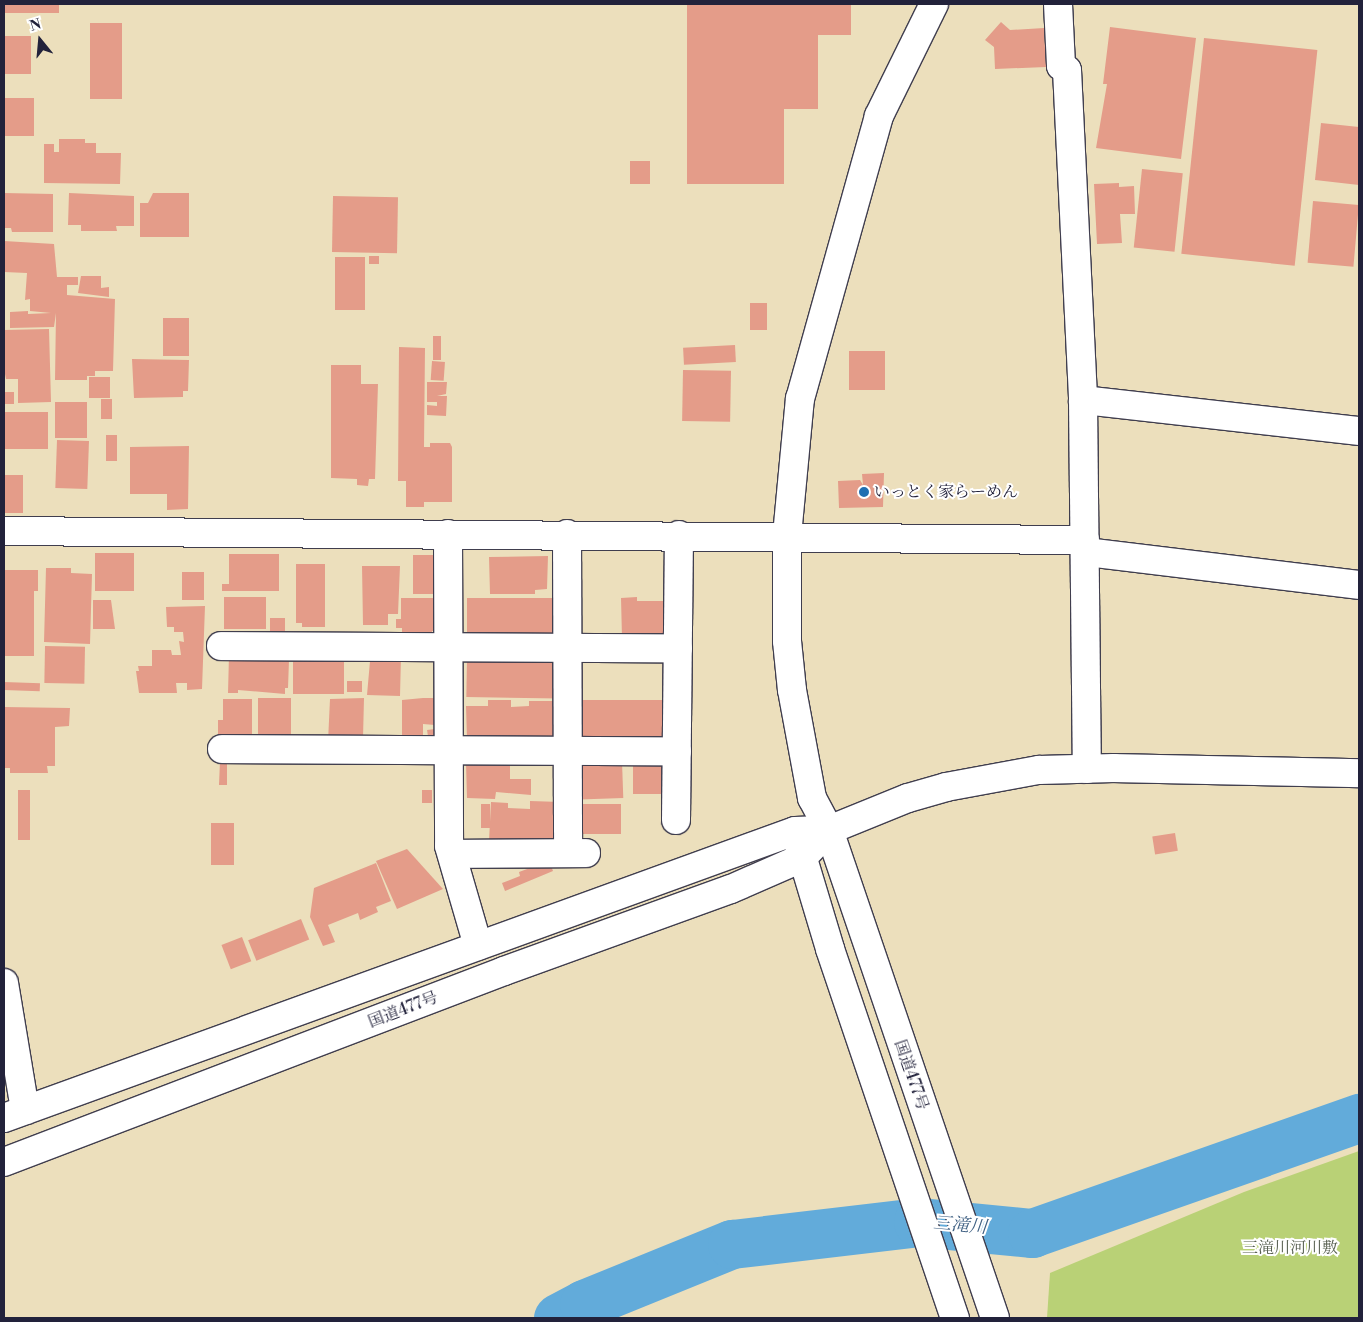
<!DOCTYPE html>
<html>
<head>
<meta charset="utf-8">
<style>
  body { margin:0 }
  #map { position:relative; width:1363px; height:1322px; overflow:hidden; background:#ecdfbc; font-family:"Libre Bodoni","Noto Serif JP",serif }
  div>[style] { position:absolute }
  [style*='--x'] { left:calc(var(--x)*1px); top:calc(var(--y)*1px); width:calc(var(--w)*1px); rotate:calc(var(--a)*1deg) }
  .green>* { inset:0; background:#b9d176 }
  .river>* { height:49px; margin:-24.5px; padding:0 24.5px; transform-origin:24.5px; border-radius:24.5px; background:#62abda }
  .building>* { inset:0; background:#e49c89; transform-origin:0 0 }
  .roads { filter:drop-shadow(1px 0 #403e4e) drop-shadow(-1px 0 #403e4e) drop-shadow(0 1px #403e4e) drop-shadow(0 -1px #403e4e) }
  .minor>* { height:28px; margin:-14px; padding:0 14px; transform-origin:14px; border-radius:14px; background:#fff }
  .highway>* { height:28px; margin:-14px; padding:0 14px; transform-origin:14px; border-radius:14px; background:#fff }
  .dots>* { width:14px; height:14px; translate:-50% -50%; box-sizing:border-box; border:2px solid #fff; border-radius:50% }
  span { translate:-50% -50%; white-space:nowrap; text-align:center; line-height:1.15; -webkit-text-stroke:4px #fff; paint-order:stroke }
  .poi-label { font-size:16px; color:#22223b }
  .left { translate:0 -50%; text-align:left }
  .street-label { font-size:16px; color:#22223b }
  .park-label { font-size:16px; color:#575f50 }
  .water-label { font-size:18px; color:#3f6083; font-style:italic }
  .frame { position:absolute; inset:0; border:5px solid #22223b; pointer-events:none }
  .north { position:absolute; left:15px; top:15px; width:50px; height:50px; -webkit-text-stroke:4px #fff; paint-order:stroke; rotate:343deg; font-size:14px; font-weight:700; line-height:20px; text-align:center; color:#22223b }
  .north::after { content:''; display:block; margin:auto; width:18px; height:22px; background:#22223b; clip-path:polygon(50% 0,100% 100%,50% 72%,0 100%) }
</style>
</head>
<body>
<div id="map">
  <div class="green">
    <div style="clip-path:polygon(1359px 1151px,1359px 1318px,1047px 1318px,1050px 1273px,1244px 1192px)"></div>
  </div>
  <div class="river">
    <div style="--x:558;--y:1318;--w:30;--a:-28"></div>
    <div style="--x:584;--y:1304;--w:160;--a:-22.1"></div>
    <div style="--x:732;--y:1244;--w:187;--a:-6.7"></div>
    <div style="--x:918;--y:1222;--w:115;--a:5.5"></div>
    <div style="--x:1032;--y:1233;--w:347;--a:-19.4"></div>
  </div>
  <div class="building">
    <div style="left:4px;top:4px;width:55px;height:9px"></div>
    <div style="clip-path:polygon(687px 4px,851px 4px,851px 35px,818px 35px,818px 109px,784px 109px,784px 184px,687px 184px)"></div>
    <div style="clip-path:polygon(1001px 22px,1010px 30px,1044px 28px,1046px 67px,995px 69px,994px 47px,985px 40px)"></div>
    <div style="left:90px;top:23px;width:32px;height:76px"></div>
    <div style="clip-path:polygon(1110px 27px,1196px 38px,1181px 159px,1096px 148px,1107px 84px,1103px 84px)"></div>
    <div style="left:4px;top:36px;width:27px;height:38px"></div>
    <div style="left:1204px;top:38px;width:114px;height:217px;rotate:6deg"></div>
    <div style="left:34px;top:98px;width:38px;height:30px;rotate:90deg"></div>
    <div style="clip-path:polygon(1321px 123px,1359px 127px,1359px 185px,1315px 180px)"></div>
    <div style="clip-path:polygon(59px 139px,85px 139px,85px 143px,96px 143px,96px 153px,121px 153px,120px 184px,44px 183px,44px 144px,54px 144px,54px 152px,59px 152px)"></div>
    <div style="left:630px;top:161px;width:20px;height:23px"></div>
    <div style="left:1142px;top:169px;width:41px;height:79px;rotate:6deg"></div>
    <div style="clip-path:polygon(1119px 183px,1119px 187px,1134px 186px,1135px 214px,1120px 214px,1122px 243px,1097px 244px,1094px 184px)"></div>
    <div style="clip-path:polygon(4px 193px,53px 194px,53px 232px,12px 232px,11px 228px,4px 228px)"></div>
    <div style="clip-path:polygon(69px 193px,134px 196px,134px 226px,116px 226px,117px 231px,81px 231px,81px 225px,68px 225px)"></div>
    <div style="clip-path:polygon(153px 193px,189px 193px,189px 237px,140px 237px,140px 203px,148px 203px)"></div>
    <div style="left:333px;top:196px;width:65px;height:56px;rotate:1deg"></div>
    <div style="left:1313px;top:201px;width:46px;height:62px;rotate:5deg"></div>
    <div style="clip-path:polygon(4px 241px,54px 244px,57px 277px,78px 277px,78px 285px,67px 285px,67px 295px,115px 299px,113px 371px,95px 371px,95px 376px,87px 376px,87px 380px,55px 380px,56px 313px,54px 327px,10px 328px,10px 312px,28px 311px,28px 314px,51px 313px,30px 311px,30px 299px,25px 300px,27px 273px,4px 272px)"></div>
    <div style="left:369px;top:256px;width:10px;height:8px"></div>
    <div style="left:335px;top:257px;width:30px;height:53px"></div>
    <div style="clip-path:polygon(81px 276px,101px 276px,101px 288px,109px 287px,109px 297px,78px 293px)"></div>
    <div style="left:750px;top:303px;width:17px;height:27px"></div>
    <div style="left:189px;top:318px;width:38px;height:26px;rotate:90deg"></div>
    <div style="clip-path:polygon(49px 329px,51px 402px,18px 403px,18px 379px,6px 379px,4px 369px,4px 330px)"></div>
    <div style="left:433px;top:336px;width:8px;height:24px"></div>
    <div style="left:735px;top:345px;width:17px;height:52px;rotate:87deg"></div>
    <div style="clip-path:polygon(399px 347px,425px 348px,424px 447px,430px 447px,430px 443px,450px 443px,452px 447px,452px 502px,424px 502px,424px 507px,406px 507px,406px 481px,398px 481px)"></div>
    <div style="left:885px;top:351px;width:39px;height:36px;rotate:90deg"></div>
    <div style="clip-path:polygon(132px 359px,189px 360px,188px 391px,183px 391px,183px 397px,134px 398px)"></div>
    <div style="left:432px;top:361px;width:13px;height:19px;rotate:4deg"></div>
    <div style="clip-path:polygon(331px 365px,361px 365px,361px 384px,378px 384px,375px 479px,369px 479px,368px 486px,357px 485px,357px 479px,331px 478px)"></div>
    <div style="left:683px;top:370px;width:48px;height:51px;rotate:1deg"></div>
    <div style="left:89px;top:377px;width:21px;height:21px"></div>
    <div style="clip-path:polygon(427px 382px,447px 382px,446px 394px,437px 396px,447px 396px,446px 416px,427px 415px,427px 405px,437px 406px,437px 402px,427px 402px)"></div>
    <div style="left:4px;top:392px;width:10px;height:12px"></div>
    <div style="left:101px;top:399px;width:11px;height:20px"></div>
    <div style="left:55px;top:402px;width:32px;height:36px"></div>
    <div style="left:4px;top:412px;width:44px;height:37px"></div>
    <div style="left:106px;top:435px;width:11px;height:26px"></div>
    <div style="left:57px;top:440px;width:32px;height:48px;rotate:2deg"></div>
    <div style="clip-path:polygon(189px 446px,188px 509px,167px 510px,167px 494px,130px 494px,130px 447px)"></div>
    <div style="clip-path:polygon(884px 473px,883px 507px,839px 508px,838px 481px,860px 480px,863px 485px,862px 474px)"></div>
    <div style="left:4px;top:475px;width:19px;height:38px"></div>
    <div style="left:95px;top:553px;width:39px;height:38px"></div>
    <div style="clip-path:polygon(229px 554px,279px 554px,279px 591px,222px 591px,222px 584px,229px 584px)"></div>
    <div style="left:413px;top:555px;width:22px;height:39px"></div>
    <div style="clip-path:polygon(548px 556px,547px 589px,535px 590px,535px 594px,490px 594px,489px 557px)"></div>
    <div style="clip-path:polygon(296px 564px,325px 564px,325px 627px,302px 627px,302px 623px,296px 623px)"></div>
    <div style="clip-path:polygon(362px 566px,400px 566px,398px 614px,388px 614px,388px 625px,363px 625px)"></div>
    <div style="clip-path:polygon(46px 568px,71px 568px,71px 573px,92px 574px,90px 644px,44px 642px)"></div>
    <div style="clip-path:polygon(4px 570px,38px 570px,38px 591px,34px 591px,34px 656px,4px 656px)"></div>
    <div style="left:204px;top:572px;width:28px;height:22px;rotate:90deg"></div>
    <div style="left:224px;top:597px;width:42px;height:32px"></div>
    <div style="clip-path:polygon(637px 597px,637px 601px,663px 601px,664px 633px,622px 638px,621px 598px)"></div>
    <div style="clip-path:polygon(401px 598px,435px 598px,435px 631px,432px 631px,432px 636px,402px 639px,402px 628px,396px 628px,396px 619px,401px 619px)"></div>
    <div style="left:467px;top:598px;width:95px;height:36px"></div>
    <div style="clip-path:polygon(93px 600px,111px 600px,115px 629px,93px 629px)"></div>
    <div style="clip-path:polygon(205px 606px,202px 689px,187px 690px,187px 683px,176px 683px,177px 693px,139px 693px,136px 671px,139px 671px,138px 666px,152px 666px,152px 650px,171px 650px,172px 655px,181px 655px,179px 641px,184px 642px,183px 632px,174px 632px,174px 627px,167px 627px,166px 607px)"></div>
    <div style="left:270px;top:618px;width:15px;height:18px"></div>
    <div style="left:45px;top:646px;width:40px;height:37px;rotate:1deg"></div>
    <div style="clip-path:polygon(229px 655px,289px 660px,288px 688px,285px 688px,285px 694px,238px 690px,238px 693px,228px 693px)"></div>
    <div style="left:293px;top:656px;width:51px;height:38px"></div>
    <div style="clip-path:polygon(378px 656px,401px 656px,400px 696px,367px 695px,370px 661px,378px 661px)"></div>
    <div style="left:467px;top:659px;width:93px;height:38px;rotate:1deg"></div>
    <div style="left:347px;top:681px;width:15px;height:11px"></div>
    <div style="left:4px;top:682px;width:36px;height:8px;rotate:2deg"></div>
    <div style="left:258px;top:698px;width:33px;height:37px"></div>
    <div style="clip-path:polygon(364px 698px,363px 738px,328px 742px,330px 699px)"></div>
    <div style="clip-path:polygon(423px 698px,435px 698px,435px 725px,423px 724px,423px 738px,402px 738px,402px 700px)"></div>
    <div style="clip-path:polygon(223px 699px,252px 699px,252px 739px,218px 739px,218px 720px,223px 720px)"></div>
    <div style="clip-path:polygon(488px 700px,511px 700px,511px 707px,529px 706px,529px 701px,557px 701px,558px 740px,467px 739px,466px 706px,488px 706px)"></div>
    <div style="left:670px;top:700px;width:43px;height:97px;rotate:90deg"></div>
    <div style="clip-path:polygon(4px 707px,70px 708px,69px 726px,55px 727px,55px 766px,47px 766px,48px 773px,10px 773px,10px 768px,4px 768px)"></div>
    <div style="left:435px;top:729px;width:7px;height:8px;rotate:82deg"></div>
    <div style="clip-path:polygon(220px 761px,227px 762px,227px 785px,219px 785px)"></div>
    <div style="clip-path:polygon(510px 761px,510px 779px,531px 779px,531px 795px,496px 792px,495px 799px,467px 798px,466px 763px)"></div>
    <div style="left:622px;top:761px;width:37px;height:51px;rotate:88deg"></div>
    <div style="left:633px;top:761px;width:36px;height:33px"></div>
    <div style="left:30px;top:790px;width:50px;height:12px;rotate:90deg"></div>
    <div style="left:422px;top:790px;width:10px;height:13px"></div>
    <div style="clip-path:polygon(530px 801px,561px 802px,560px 845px,489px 841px,491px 802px,508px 803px,508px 808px,530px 809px)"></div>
    <div style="left:481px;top:804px;width:9px;height:24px"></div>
    <div style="left:621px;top:804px;width:30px;height:48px;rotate:90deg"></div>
    <div style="left:211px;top:823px;width:23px;height:42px"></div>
    <div style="left:1175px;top:833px;width:18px;height:23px;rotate:81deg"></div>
    <div style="clip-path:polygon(407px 849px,443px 889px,397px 909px,376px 861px)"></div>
    <div style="clip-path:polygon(549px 861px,553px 871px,505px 891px,502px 883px,520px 876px,519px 872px)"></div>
    <div style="clip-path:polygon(376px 863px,391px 901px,376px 907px,378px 912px,360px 920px,358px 913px,328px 925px,335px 942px,323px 946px,310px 917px,314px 888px)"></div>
    <div style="left:301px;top:919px;width:22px;height:57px;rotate:68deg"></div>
    <div style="left:242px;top:937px;width:26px;height:22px;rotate:69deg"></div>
  </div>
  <div class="roads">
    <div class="minor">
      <div style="--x:934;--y:4;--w:125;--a:116.2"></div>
      <div style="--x:879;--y:116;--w:293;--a:105.6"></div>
      <div style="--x:800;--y:398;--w:139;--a:95.4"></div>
      <div style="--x:787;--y:536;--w:105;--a:90"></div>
      <div style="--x:787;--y:641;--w:49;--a:84.2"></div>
      <div style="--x:792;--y:690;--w:110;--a:79.5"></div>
      <div style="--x:812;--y:798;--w:36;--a:62"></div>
      <div style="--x:829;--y:830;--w:85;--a:-22.1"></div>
      <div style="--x:908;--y:798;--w:40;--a:-16"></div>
      <div style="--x:946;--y:787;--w:95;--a:-10.4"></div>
      <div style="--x:1039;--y:770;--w:75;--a:-1.5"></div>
      <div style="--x:1114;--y:768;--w:245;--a:1.2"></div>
      <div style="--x:1058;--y:4;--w:62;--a:87.2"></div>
      <div style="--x:1061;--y:66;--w:7;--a:34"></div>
      <div style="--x:1067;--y:70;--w:330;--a:87.2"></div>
      <div style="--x:1083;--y:400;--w:369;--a:89.4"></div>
      <div style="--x:1083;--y:400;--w:278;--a:6.4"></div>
      <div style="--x:4;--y:531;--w:1081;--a:0.48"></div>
      <div style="--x:448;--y:534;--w:312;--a:89.8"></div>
      <div style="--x:449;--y:846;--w:104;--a:73.8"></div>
      <div style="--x:567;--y:534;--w:319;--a:89.8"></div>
      <div style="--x:1087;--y:552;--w:274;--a:6.9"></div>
      <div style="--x:221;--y:646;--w:457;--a:0.3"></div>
      <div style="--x:222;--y:749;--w:455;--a:0.3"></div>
      <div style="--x:676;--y:820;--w:285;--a:-89.4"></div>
      <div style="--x:452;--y:854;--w:134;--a:-0.4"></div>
      <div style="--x:4;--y:983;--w:129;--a:80.6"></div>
    </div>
    <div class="highway">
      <div style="--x:829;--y:830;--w:515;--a:71.21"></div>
      <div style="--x:798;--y:842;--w:112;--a:73.3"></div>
      <div style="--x:830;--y:949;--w:390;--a:71.3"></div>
      <div style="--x:4;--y:1118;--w:841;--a:-19.94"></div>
      <div style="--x:795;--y:831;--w:34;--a:-2"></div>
      <div style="--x:4;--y:1162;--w:535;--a:-20.91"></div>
      <div style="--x:504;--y:971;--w:241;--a:-19.9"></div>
      <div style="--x:731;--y:889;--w:77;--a:-23.6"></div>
      <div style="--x:802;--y:858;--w:39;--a:-46"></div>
    </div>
  </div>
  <div class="dots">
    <div style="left:864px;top:492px;background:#1f6fb2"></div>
  </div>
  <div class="poi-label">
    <span class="left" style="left:874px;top:492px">いっとく家らーめん</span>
  </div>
  <div class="street-label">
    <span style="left:403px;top:1010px;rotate:-21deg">国道477号</span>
    <span style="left:911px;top:1075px;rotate:71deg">国道477号</span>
  </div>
  <div class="park-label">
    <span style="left:1290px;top:1248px">三滝川河川敷</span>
  </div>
  <div class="water-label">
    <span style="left:960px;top:1226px;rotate:5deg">三滝川</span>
  </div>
  <div class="frame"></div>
  <div class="north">N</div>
</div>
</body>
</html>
